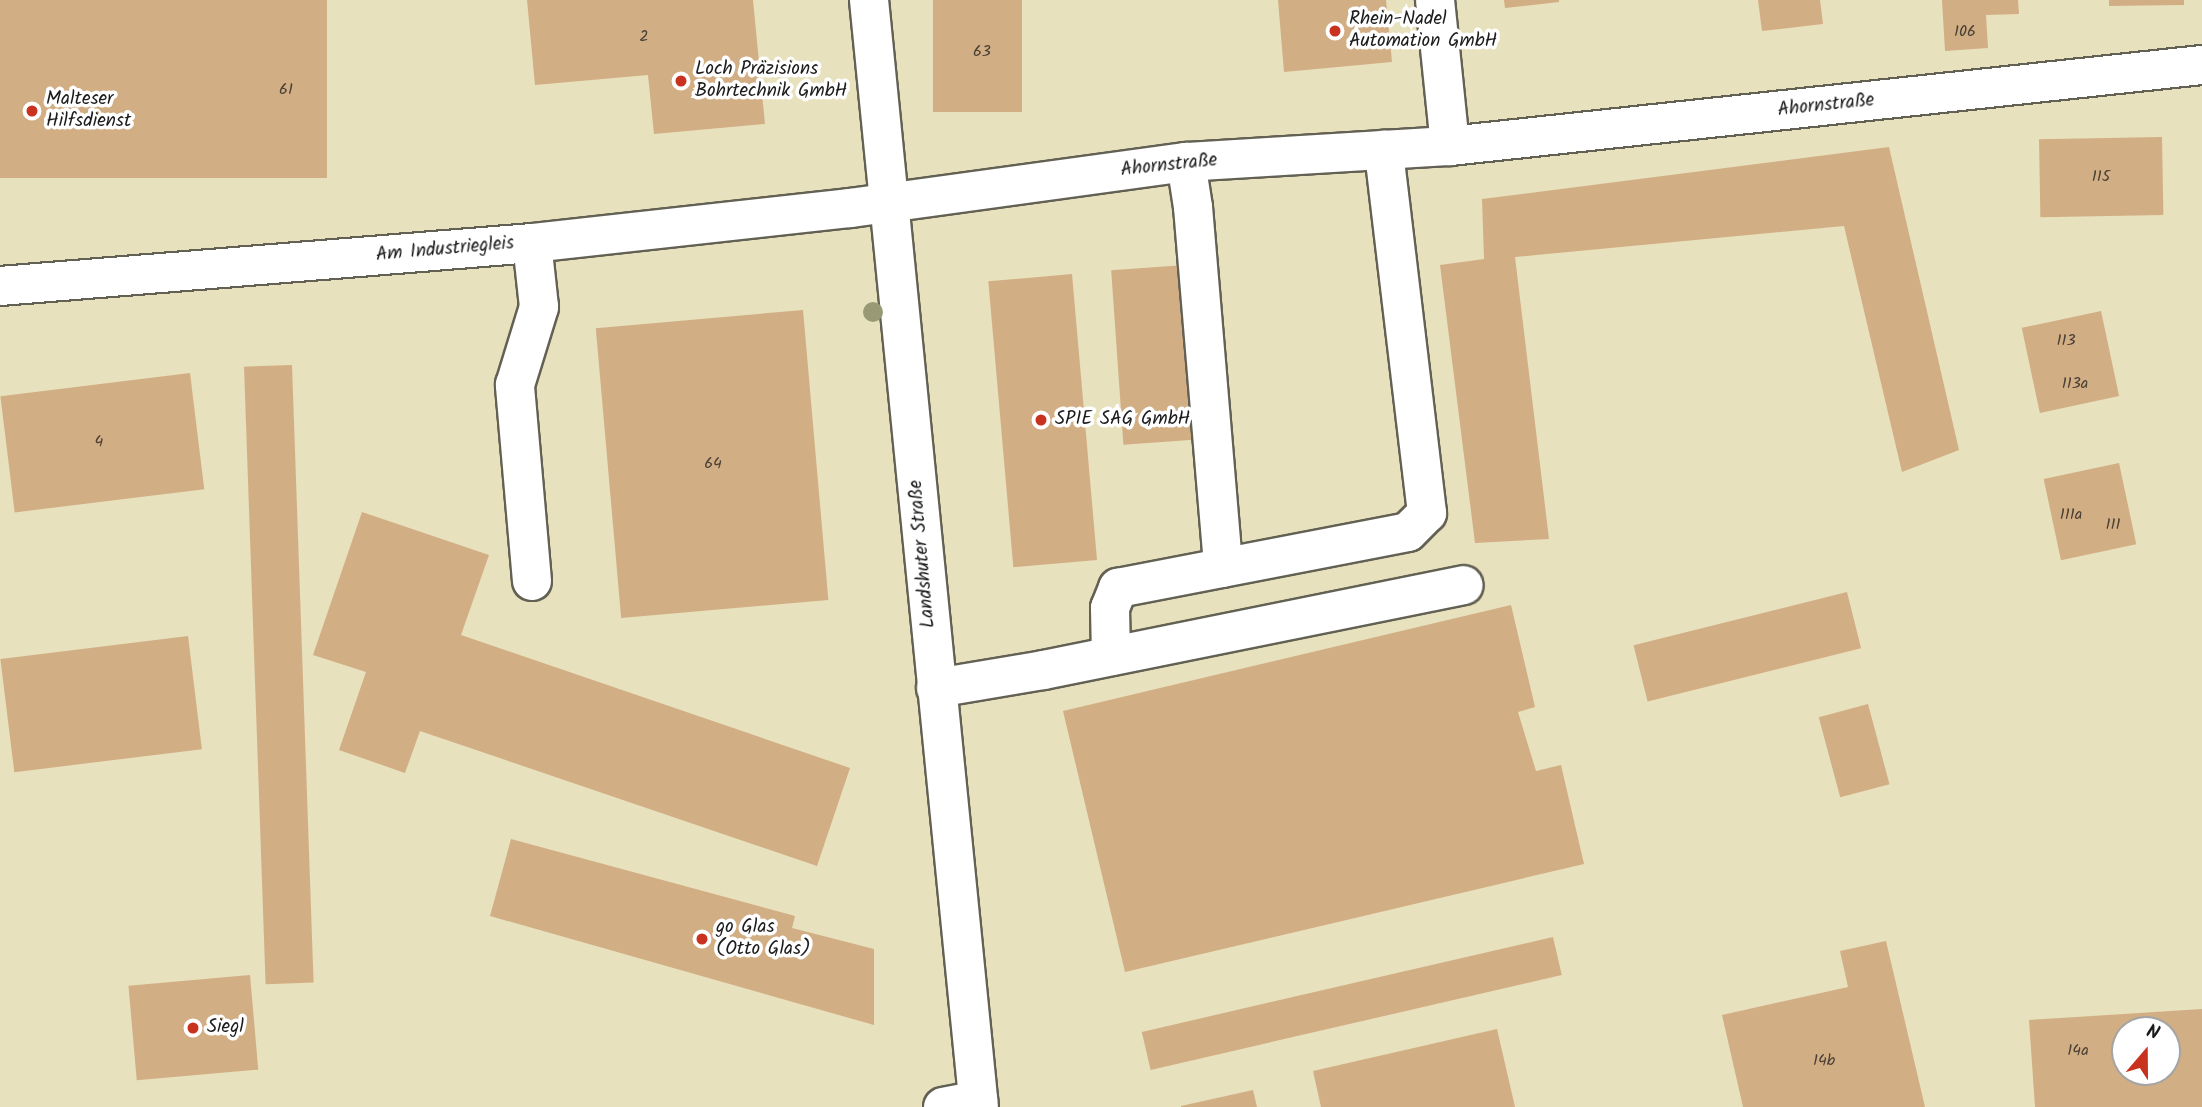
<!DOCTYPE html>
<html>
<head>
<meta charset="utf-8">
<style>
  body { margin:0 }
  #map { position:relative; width:2202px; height:1107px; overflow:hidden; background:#e8e1bd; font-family:Kalam,sans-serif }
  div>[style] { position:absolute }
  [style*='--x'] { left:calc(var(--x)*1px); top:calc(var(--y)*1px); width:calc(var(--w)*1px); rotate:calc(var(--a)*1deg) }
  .building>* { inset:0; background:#d2ae84; transform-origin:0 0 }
  .roads { filter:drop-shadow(2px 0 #636154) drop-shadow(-2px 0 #636154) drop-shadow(0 2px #636154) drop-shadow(0 -2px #636154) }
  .minor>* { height:38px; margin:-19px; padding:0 19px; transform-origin:19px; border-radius:19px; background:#fff }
  .trees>* { width:20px; height:20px; margin:-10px; border-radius:50%; background:#989a76 }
  .dots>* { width:19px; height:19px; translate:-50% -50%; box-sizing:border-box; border:4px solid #fff; border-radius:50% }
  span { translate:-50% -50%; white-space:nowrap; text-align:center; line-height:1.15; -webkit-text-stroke:7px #fff; paint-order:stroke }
  .number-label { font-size:16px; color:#4a4036 }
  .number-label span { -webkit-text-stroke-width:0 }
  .poi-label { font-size:19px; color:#1c1c1c }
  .left { translate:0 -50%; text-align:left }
  .street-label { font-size:19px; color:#1c1c1c }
  .north { position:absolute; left:2111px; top:1016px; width:70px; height:70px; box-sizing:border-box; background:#fff; border:2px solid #a4a4a4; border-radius:50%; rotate:20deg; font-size:19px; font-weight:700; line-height:28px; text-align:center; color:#1c1c1c }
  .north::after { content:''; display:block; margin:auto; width:24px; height:32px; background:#c8321e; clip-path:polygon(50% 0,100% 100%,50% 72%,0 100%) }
</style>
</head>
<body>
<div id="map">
  <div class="building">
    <div style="left:0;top:0;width:327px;height:178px"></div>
    <div style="clip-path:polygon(527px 0,753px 0,765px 124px,654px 134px,648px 75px,535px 85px)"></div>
    <div style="left:933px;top:0;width:89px;height:112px"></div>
    <div style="clip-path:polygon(1278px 0,1386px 0,1392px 62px,1284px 72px)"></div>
    <div style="clip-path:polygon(1504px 0,1559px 0,1559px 2px,1505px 8px)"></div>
    <div style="clip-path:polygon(1758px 0,1820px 0,1823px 24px,1762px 31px)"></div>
    <div style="clip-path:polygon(1942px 0,2018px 0,2019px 14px,1986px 15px,1988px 48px,1945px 51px)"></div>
    <div style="clip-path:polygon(2109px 0,2184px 0,2184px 5px,2109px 6px)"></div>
    <div style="left:2162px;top:137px;width:78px;height:123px;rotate:89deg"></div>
    <div style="clip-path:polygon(1889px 147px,1959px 450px,1902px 472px,1844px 226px,1515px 257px,1549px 539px,1475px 543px,1440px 265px,1484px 259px,1482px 199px)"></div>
    <div style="left:1185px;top:265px;width:175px;height:74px;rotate:86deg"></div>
    <div style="left:1072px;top:274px;width:287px;height:84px;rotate:85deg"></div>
    <div style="left:803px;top:310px;width:291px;height:208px;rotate:85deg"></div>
    <div style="left:2101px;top:311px;width:87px;height:81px;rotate:78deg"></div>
    <div style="left:292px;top:365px;width:618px;height:48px;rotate:88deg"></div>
    <div style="left:190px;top:373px;width:117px;height:191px;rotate:83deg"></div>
    <div style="left:2119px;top:463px;width:83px;height:77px;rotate:78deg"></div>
    <div style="clip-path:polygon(362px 512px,489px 555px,461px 635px,850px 768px,817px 866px,420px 731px,405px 773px,339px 750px,366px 672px,313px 655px)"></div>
    <div style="left:1847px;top:592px;width:58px;height:220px;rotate:76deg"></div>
    <div style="clip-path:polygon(1511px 605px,1535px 707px,1518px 712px,1536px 771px,1561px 765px,1584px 864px,1125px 972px,1063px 711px)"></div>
    <div style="left:188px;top:636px;width:114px;height:189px;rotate:83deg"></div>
    <div style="left:1868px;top:704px;width:83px;height:51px;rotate:75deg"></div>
    <div style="clip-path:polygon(511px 839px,795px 916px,792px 928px,874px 949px,874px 1025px,490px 916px)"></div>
    <div style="left:1553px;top:937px;width:39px;height:422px;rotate:77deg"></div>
    <div style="clip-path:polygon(1886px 941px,1925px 1107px,1743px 1107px,1722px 1015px,1848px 987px,1840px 951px)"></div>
    <div style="left:250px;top:975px;width:95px;height:122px;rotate:85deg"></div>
    <div style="clip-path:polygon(evenodd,2202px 1009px,2202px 1107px,2035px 1107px,2029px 1020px,2202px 1009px,2125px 1030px,2167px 1030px,2167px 1072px,2125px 1072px,2125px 1030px)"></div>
    <div style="clip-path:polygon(1497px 1029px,1515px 1107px,1321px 1107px,1313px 1071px)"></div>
    <div style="clip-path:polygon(1253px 1090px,1257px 1107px,1181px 1107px,1181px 1106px)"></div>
  </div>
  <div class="roads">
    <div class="minor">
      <div style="--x:869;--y:0;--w:1112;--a:84.33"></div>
      <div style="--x:1435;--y:0;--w:147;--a:84.1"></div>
      <div style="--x:1186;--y:162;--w:46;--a:81.2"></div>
      <div style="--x:1193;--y:207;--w:362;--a:85.2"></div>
      <div style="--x:0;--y:286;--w:534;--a:-4.62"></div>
      <div style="--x:532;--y:243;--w:320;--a:-6.3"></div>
      <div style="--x:850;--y:208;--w:339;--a:-7.8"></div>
      <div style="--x:1186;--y:162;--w:264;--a:-3.5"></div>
      <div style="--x:1450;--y:146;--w:756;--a:-6.15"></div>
      <div style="--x:532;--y:581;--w:197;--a:-95"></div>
      <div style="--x:515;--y:385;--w:82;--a:-72.9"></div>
      <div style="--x:539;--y:307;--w:64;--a:-96.2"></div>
      <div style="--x:1111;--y:656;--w:48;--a:-91.2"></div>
      <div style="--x:1110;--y:608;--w:22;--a:-68"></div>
      <div style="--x:1118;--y:588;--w:295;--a:-10.9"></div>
      <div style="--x:1408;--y:532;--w:27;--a:-45"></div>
      <div style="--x:1427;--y:513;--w:366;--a:-96.8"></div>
      <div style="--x:936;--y:688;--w:109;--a:-9.5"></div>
      <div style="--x:1043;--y:670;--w:429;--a:-11.4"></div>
      <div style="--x:943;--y:1107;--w:36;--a:-11"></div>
    </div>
  </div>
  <div class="trees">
    <div style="left:873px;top:312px"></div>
  </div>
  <div class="dots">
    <div style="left:1335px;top:31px;background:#c8321e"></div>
    <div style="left:681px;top:81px;background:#c8321e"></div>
    <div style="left:32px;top:111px;background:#c8321e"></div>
    <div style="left:1041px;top:420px;background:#c8321e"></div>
    <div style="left:702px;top:939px;background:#c8321e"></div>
    <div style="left:193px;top:1028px;background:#c8321e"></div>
  </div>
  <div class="number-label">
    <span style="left:1965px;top:32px">106</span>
    <span style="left:644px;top:37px">2</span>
    <span style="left:982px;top:52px">63</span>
    <span style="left:286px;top:90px">61</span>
    <span style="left:2101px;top:177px">115</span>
    <span style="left:2066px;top:341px">113</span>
    <span style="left:2075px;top:384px">113a</span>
    <span style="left:99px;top:442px">4</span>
    <span style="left:713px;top:464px">64</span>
    <span style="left:2071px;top:515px">111a</span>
    <span style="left:2113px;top:525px">111</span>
    <span style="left:2078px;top:1051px">14a</span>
    <span style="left:1824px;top:1061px">14b</span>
  </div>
  <div class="poi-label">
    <span class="left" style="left:1349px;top:31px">Rhein-Nadel<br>Automation GmbH</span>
    <span class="left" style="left:695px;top:81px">Loch Präzisions<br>Bohrtechnik GmbH</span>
    <span class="left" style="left:46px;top:111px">Malteser<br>Hilfsdienst</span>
    <span class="left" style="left:1055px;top:420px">SPIE SAG GmbH</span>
    <span class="left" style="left:716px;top:939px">go Glas<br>(Otto Glas)</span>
    <span class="left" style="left:207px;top:1028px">Siegl</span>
  </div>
  <div class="street-label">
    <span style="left:1826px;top:106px;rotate:-6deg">Ahornstraße</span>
    <span style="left:1169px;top:166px;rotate:-6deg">Ahornstraße</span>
    <span style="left:445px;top:250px;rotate:-5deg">Am Industriegleis</span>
    <span style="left:923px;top:554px;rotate:-95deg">Landshuter Straße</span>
  </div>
  <div class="north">N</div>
</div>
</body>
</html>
